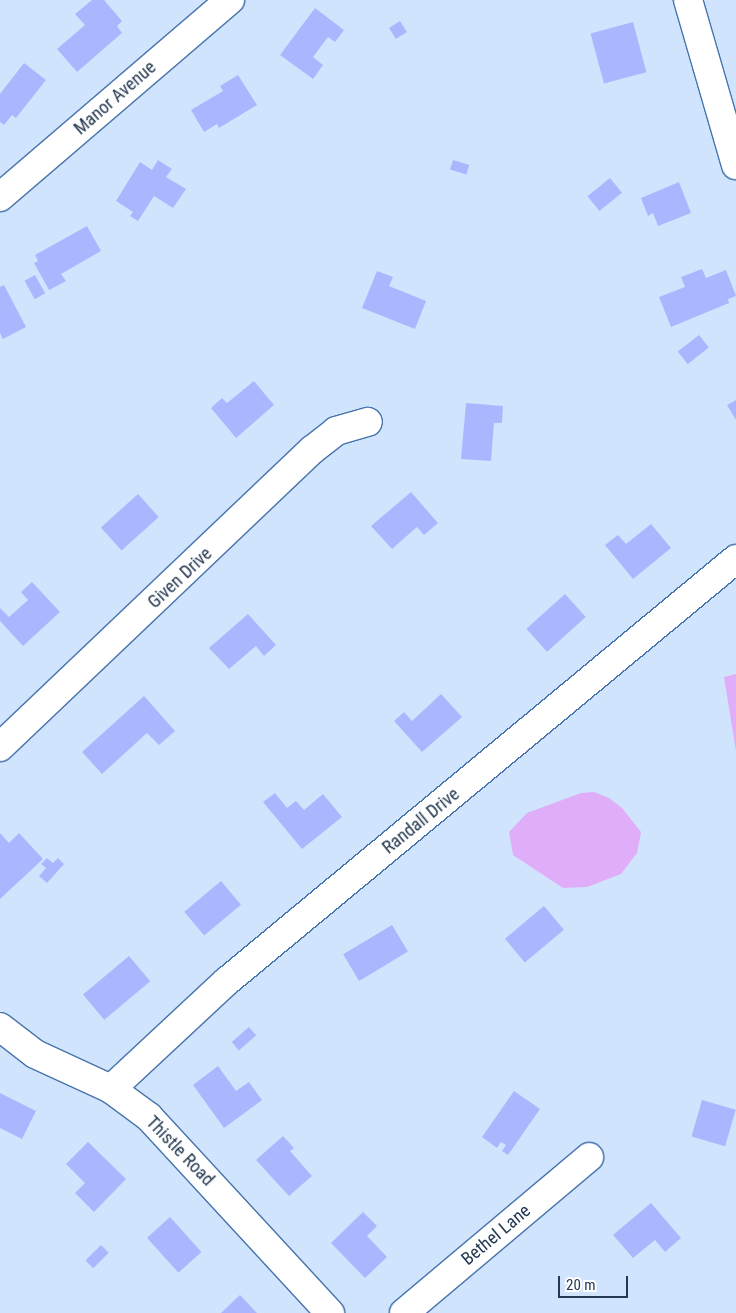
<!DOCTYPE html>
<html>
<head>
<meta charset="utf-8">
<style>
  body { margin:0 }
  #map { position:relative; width:736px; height:1313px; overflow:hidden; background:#d1e4fe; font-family:"Roboto Condensed",sans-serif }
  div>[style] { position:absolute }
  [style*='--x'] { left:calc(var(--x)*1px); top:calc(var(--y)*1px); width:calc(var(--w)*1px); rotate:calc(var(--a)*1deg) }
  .green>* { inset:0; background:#e0adf8 }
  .building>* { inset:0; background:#a9b8fe; transform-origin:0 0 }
  .roads { filter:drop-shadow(1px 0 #4774ac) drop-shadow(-1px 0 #4774ac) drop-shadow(0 1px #4774ac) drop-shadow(0 -1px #4774ac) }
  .minor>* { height:28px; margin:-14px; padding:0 14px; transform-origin:14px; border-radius:14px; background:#fff }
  span { translate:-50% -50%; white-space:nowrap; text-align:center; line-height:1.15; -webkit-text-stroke:4px #fff; paint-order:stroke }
  .street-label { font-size:18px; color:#243851 }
  .scale { position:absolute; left:558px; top:1276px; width:70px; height:22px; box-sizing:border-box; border:2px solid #243851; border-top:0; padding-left:6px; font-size:15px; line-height:18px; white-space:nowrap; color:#243851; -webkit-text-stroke:4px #fff; paint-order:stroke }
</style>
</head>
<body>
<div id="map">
  <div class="green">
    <div style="clip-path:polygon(736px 674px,736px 751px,724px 677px)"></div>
    <div style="clip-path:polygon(594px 792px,609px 798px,622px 808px,641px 832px,637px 853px,621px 874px,587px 887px,563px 888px,513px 855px,509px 832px,527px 813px,581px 793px)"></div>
  </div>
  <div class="building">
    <div style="clip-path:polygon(92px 0,104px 0,122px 21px,117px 26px,122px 33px,77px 72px,57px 49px,85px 25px,75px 14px)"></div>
    <div style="clip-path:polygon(315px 8px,344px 30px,335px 42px,328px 37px,313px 57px,323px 65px,313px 79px,280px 55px)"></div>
    <div style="left:400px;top:21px;width:13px;height:13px;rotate:58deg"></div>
    <div style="left:633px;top:22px;width:52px;height:44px;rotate:75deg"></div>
    <div style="clip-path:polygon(24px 63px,46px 80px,16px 118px,12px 115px,4px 125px,0 122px,0 94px)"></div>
    <div style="clip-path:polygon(238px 75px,257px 105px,219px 128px,217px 124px,204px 132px,191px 110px,223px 91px,220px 86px)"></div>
    <div style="clip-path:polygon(158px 160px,172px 169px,166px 177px,186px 189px,173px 208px,154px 196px,138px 221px,130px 216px,133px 212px,116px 201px,140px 162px,152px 170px)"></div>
    <div style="left:453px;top:160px;width:17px;height:10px;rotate:17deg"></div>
    <div style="left:610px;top:178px;width:19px;height:29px;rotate:51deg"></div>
    <div style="clip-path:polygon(679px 182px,691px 213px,658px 226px,653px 213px,648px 216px,641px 198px)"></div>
    <div style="clip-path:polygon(87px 226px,101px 251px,61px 274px,66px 281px,49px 290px,34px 263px,38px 261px,35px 255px)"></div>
    <div style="clip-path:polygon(702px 269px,706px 278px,726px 270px,736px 296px,728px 299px,729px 303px,671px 327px,659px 297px,685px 287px,681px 277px)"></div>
    <div style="clip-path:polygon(377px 271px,393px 277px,389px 286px,426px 301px,415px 329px,362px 308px)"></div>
    <div style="left:35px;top:275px;width:21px;height:12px;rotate:61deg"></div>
    <div style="clip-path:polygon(4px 285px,26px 327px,3px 339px,0 333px,0 287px)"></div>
    <div style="left:699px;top:335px;width:16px;height:27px;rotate:52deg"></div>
    <div style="clip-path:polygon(254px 381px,274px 405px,236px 438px,211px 408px,222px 398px,227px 403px)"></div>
    <div style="clip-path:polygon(736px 400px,736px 420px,727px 405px)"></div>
    <div style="clip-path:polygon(466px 403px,503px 406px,502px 423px,494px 423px,491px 461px,461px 459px)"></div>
    <div style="clip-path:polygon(411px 492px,438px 523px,424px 535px,417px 527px,392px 549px,371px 526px)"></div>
    <div style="left:138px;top:494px;width:31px;height:50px;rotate:48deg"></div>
    <div style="clip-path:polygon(651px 524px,671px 548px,633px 579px,605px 545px,618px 535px,626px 544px)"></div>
    <div style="clip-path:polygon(32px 582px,60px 612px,23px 646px,0 621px,0 608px,9px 617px,28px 600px,21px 592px)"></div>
    <div style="left:565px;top:594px;width:31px;height:52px;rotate:48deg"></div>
    <div style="clip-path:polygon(248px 614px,276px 645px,264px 656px,256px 646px,229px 669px,209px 648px)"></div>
    <div style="clip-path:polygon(441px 694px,462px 717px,422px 752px,394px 721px,404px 712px,412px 721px)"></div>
    <div style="clip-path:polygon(144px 696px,175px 731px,159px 745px,147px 733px,102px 774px,82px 752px)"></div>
    <div style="clip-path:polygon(275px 793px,287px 808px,296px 801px,304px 810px,323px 794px,342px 817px,302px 849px,263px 802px)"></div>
    <div style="clip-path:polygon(0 833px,9px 843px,19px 833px,43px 859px,0 899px)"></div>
    <div style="clip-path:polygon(47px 858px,53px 863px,58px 858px,64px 864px,47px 883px,39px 876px,46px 868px,41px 864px)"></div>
    <div style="left:221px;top:881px;width:31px;height:48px;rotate:50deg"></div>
    <div style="left:544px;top:906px;width:31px;height:51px;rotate:50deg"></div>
    <div style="left:392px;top:925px;width:31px;height:57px;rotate:59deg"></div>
    <div style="left:129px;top:956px;width:33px;height:60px;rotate:50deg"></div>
    <div style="left:249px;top:1027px;width:11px;height:23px;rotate:49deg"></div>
    <div style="clip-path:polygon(218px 1066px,236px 1091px,249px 1082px,262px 1100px,224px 1128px,193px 1085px)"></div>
    <div style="clip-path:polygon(514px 1091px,540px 1109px,508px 1155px,502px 1151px,506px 1145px,501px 1142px,497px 1148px,482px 1137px)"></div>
    <div style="clip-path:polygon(0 1093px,36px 1111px,22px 1139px,0 1128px)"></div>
    <div style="left:702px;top:1100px;width:35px;height:38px;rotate:16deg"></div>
    <div style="clip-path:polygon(283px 1136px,294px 1148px,290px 1151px,312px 1176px,289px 1196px,256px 1160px)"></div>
    <div style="clip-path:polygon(88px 1142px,126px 1179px,94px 1212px,75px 1193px,85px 1183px,66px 1164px)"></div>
    <div style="clip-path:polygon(651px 1203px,681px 1238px,665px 1252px,655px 1240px,633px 1258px,613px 1235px)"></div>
    <div style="clip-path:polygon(363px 1212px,377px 1226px,367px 1236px,387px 1257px,365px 1278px,331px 1243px)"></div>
    <div style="left:170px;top:1217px;width:47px;height:31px;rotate:48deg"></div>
    <div style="left:101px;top:1245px;width:11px;height:22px;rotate:45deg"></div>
    <div style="clip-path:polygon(240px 1295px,257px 1313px,221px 1313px)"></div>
  </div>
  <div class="roads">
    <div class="minor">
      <div style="--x:688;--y:0;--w:172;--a:73.8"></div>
      <div style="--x:0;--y:197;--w:303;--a:-40.6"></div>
      <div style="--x:0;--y:747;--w:431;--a:-43.6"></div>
      <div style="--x:312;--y:450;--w:31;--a:-38"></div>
      <div style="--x:336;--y:431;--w:33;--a:-16"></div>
      <div style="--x:0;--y:1027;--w:44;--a:37.6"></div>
      <div style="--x:35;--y:1054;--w:84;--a:24.7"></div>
      <div style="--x:111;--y:1089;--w:47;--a:36.4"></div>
      <div style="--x:149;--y:1117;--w:267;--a:47.3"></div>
      <div style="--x:111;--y:1089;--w:158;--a:-43"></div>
      <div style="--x:227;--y:981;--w:661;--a:-39.66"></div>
      <div style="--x:404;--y:1313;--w:242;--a:-40.1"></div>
    </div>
  </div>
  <div class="street-label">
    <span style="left:115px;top:98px;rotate:-41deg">Manor Avenue</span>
    <span style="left:180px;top:578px;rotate:-43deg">Given Drive</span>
    <span style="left:421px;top:821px;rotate:-39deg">Randall Drive</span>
    <span style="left:180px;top:1151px;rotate:46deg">Thistle Road</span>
    <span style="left:496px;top:1235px;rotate:-40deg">Bethel Lane</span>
  </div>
  <div class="scale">20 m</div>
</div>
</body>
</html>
